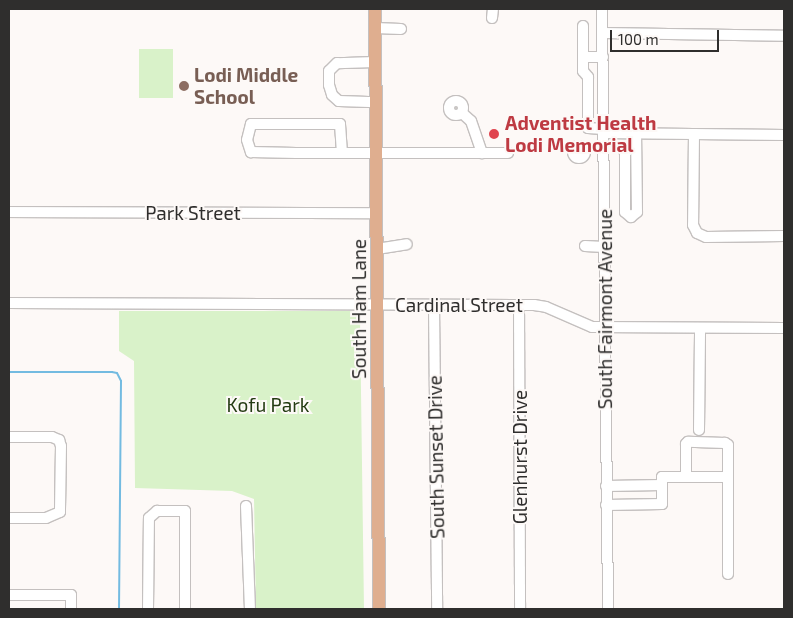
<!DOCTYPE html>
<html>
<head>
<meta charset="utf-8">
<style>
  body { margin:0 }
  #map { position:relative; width:793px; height:618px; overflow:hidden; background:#fdf9f7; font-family:"Exo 2",sans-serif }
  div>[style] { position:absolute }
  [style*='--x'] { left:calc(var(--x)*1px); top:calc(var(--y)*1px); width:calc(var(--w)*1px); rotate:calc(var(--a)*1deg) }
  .green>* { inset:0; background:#d9f2c9; transform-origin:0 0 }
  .stream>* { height:2px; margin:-1px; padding:0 1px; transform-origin:1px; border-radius:1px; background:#73bbe1 }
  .roads { filter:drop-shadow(1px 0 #c4c0bf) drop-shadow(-1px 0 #c4c0bf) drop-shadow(0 1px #c4c0bf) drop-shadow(0 -1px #c4c0bf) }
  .minor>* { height:10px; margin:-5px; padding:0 5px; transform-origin:5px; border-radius:5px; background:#fff }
  .minor>.ring { margin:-5px; padding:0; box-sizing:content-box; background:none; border:10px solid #fff; border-radius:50% }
  .major>* { height:12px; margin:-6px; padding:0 6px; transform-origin:6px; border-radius:6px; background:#dfae8f }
  .dots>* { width:14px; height:14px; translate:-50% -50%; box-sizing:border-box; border:2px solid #fdf9f7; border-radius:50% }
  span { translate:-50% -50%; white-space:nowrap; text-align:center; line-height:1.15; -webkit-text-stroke:4px #fdf9f7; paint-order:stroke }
  .education-label { font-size:19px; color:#785e54; font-weight:700 }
  .left { translate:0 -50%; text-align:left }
  .health-label { font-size:19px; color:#be3a42; font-weight:700 }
  .street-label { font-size:19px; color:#2f2e2d }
  .park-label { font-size:19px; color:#243b12 }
  .frame { position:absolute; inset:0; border:10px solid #2f2e2d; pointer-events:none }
  .scale { position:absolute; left:610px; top:30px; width:109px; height:22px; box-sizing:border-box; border:2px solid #2f2e2d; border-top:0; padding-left:6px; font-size:15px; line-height:18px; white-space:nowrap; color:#2f2e2d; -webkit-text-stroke:4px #fdf9f7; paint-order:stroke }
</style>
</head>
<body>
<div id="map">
  <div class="green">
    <div style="left:139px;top:49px;width:34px;height:49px"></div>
    <div style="clip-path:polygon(119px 311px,351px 311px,360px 318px,364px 609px,256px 609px,254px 499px,232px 491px,135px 488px,134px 361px,119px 351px)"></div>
  </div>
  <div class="stream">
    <div style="--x:9;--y:372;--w:103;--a:0"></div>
    <div style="--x:112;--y:372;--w:5;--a:11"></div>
    <div style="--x:117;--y:373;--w:9;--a:63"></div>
    <div style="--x:121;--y:381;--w:228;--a:90.5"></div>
  </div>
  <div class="roads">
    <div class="minor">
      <div style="--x:602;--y:9;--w:600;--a:89.43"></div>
      <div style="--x:492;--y:18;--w:9;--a:-84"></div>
      <div style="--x:583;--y:26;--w:45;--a:90"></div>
      <div style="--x:583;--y:71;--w:8;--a:50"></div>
      <div style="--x:588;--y:77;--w:51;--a:90"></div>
      <div style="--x:588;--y:128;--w:15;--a:4"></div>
      <div style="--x:375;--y:28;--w:26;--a:2"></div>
      <div style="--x:603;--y:33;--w:181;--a:0.9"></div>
      <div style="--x:583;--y:57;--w:20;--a:0"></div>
      <div style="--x:375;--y:62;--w:38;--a:178"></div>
      <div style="--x:337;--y:63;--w:11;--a:135"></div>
      <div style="--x:329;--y:71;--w:14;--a:90"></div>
      <div style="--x:329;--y:85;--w:10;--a:73"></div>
      <div style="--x:332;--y:95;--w:9;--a:41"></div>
      <div style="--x:339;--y:101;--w:37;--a:2"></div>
      <div class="ring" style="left:449px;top:101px;width:4px;height:4px"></div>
      <div style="--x:462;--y:113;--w:12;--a:42"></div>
      <div style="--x:471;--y:121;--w:34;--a:71"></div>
      <div style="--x:603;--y:133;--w:181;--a:0.6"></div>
      <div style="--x:694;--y:134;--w:91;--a:90.6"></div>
      <div style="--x:693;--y:225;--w:9;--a:63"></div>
      <div style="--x:697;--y:233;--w:10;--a:24"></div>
      <div style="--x:706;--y:237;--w:78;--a:-0.7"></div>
      <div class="ring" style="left:573px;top:146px;width:2px;height:2px"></div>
      <div style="--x:636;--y:146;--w:13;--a:151"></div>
      <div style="--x:625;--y:152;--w:60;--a:90"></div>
      <div style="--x:625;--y:212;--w:8;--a:40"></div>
      <div style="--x:631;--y:217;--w:8;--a:-40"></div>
      <div style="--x:637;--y:212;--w:79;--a:-90.7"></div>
      <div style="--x:342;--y:153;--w:29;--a:-94"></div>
      <div style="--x:340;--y:124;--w:89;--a:180"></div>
      <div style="--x:251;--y:124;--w:16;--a:104"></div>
      <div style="--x:247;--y:140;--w:13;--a:72"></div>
      <div style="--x:251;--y:152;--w:45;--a:1.3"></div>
      <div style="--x:296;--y:153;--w:212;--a:0"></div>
      <div style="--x:9;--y:212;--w:368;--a:0.2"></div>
      <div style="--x:585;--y:246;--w:19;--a:3"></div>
      <div style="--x:377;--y:249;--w:30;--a:-9"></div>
      <div style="--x:9;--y:303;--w:525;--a:0.22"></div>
      <div style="--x:534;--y:305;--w:12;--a:9"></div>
      <div style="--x:546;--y:307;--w:50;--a:23.5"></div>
      <div style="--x:592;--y:327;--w:192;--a:0.3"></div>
      <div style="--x:434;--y:305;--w:304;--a:89.4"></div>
      <div style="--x:519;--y:305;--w:304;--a:89.8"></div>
      <div style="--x:699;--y:430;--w:102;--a:-89.4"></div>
      <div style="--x:9;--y:437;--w:43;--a:0"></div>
      <div style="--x:52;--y:437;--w:8;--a:23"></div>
      <div style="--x:59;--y:440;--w:6;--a:72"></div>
      <div style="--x:61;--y:446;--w:66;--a:90.9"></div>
      <div style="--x:60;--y:512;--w:15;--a:157"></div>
      <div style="--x:46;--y:518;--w:37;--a:180"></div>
      <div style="--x:728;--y:477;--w:97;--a:90"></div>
      <div style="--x:606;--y:486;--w:56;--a:-1"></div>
      <div style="--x:606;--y:505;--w:56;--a:-1"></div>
      <div style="--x:662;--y:504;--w:27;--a:-90"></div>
      <div style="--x:662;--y:477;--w:66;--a:0"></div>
      <div style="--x:728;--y:477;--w:32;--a:-90"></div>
      <div style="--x:728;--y:445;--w:4;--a:-146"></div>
      <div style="--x:725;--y:443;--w:37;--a:-178"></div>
      <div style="--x:688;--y:442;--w:3;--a:135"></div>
      <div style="--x:686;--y:444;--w:33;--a:90"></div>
      <div style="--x:246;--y:506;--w:103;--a:87.8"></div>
      <div style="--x:9;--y:595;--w:62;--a:0"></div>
      <div style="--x:71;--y:595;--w:14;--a:90"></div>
      <div style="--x:148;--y:609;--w:91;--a:-89.4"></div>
      <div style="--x:149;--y:518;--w:11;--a:-41"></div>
      <div style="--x:157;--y:511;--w:28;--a:0"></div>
      <div style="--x:185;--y:511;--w:98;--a:90"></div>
    </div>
    <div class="major">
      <div style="--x:375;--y:9;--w:600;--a:89.62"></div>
    </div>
  </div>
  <div class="dots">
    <div style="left:184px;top:86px;background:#8d6e63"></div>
    <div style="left:494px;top:134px;background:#e0444e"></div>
  </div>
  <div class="education-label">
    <span class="left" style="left:194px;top:86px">Lodi Middle<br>School</span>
  </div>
  <div class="health-label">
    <span class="left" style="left:505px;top:134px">Adventist Health<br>Lodi Memorial</span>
  </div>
  <div class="street-label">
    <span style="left:193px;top:213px">Park Street</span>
    <span style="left:459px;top:305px">Cardinal Street</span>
    <span style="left:359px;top:309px;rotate:-90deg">South Ham Lane</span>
    <span style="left:605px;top:309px;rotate:-90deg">South Fairmont Avenue</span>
    <span style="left:436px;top:457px;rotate:-91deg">South Sunset Drive</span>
    <span style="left:520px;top:457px;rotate:-90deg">Glenhurst Drive</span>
  </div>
  <div class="park-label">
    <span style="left:268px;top:405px">Kofu Park</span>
  </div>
  <div class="frame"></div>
  <div class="scale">100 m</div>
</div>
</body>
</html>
